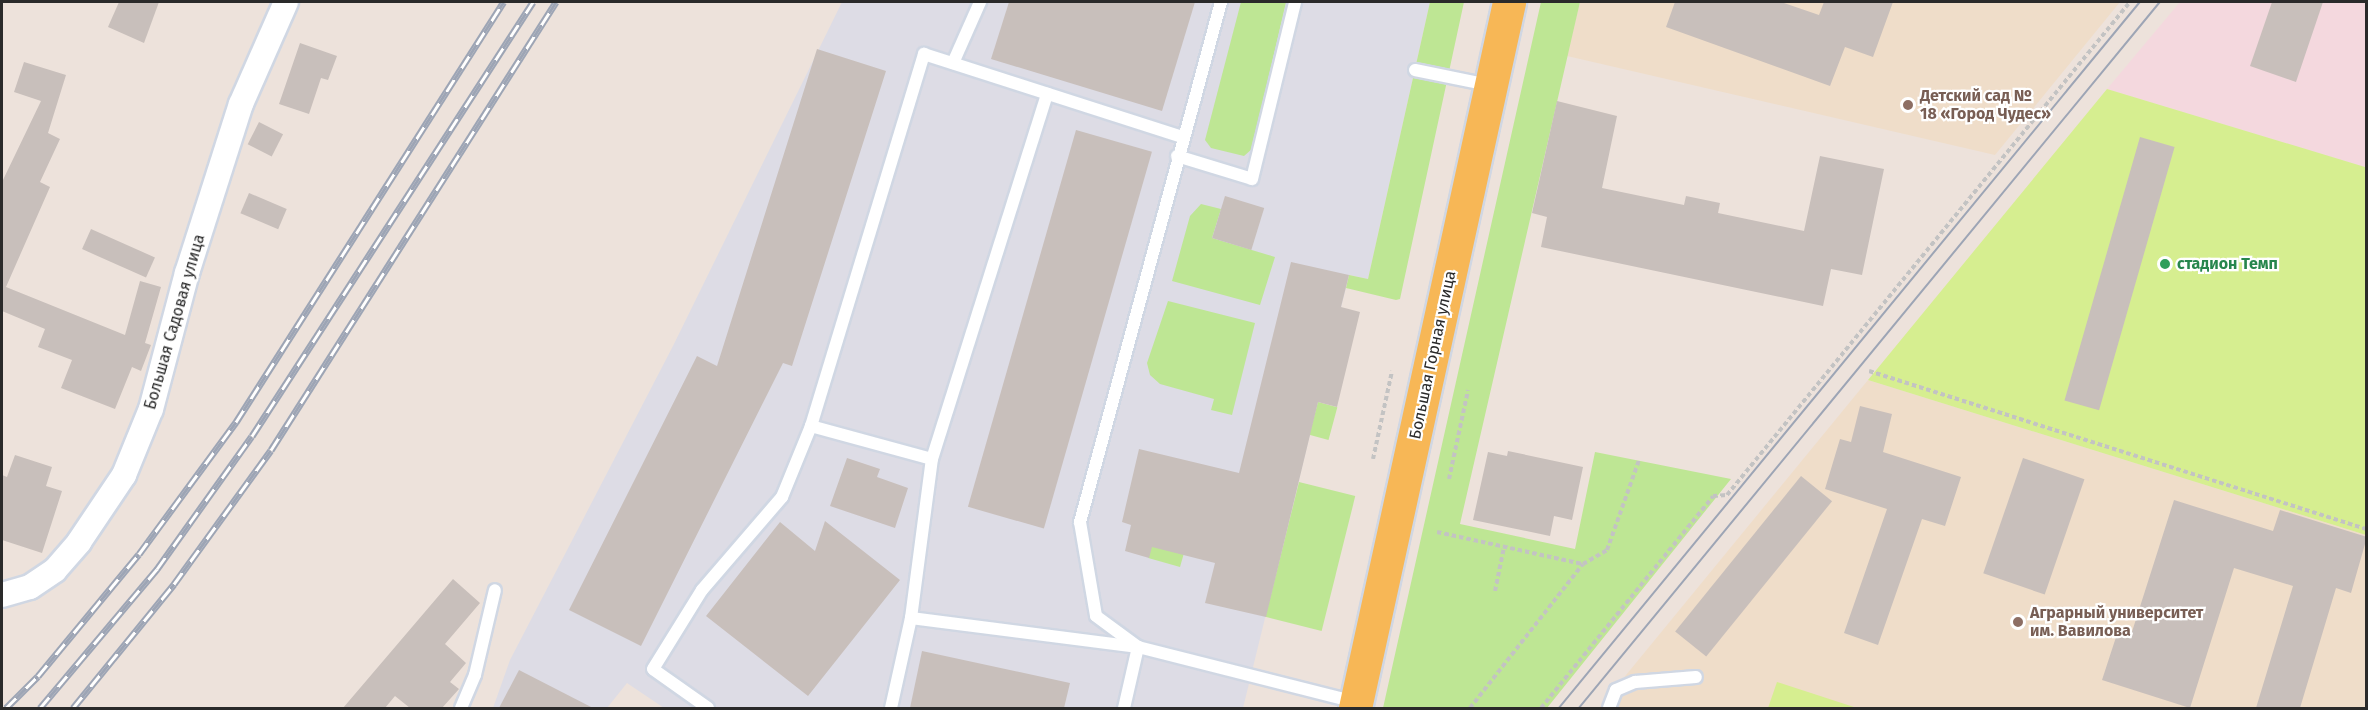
<!DOCTYPE html>
<html>
<head>
<meta charset="utf-8">
<style>
  body { margin:0 }
  #map { position:relative; width:2368px; height:710px; overflow:hidden; background:#ede2db; font-family:"Fira Sans",sans-serif }
  div>[style] { position:absolute }
  [style*='--x'] { left:calc(var(--x)*1px); top:calc(var(--y)*1px); width:calc(var(--w)*1px); rotate:calc(var(--a)*1deg) }
  .industrial>* { inset:0; background:#dddce5 }
  .education>* { inset:0; background:#efddc9 }
  .medical>* { inset:0; background:#f4d8de }
  .green>* { inset:0; background:#bee694; transform-origin:0 0 }
  .pitch>* { inset:0; background:#d6ee90 }
  .building>* { inset:0; background:#c8bfbb; transform-origin:0 0 }
  .path>* { height:4px; margin-top:-2px; transform-origin:0; background:repeating-linear-gradient(90deg,#c3c3c3 0 4.5px,transparent 0 7.5px) }
  .roads { filter:drop-shadow(2px 0 #d0d7e3) drop-shadow(-2px 0 #d0d7e3) drop-shadow(0 2px #d0d7e3) drop-shadow(0 -2px #d0d7e3) }
  .lane>* { height:12px; margin:-6px; padding:0 6px; transform-origin:6px; border-radius:6px; background:#fff }
  .street>* { height:24px; margin:-12px; padding:0 12px; transform-origin:12px; border-radius:12px; background:#fff }
  .primary>* { height:33px; margin:-16.5px; padding:0 16.5px; transform-origin:16.5px; border-radius:16.5px; background:#f7b756 }
  .tram>* { height:1.5px; margin:-0.75px; padding:0 0.75px; transform-origin:0.75px; border-radius:0.75px; background:#9da5b5 }
  .rail>* { height:7px; margin-top:-3.5px; transform-origin:0; background:repeating-linear-gradient(90deg,#fff 0 14px,#9da5b5 0 28px); box-sizing:border-box; border-block:2px solid #9da5b5 }
  .dots>* { width:16px; height:16px; translate:-50% -50%; box-sizing:border-box; border:3px solid #fff; border-radius:50% }
  span { translate:-50% -50%; white-space:nowrap; text-align:center; line-height:1.15; -webkit-text-stroke:4.5px #fff; paint-order:stroke }
  .education-label { font-size:16px; color:#785e54; font-weight:700 }
  .left { translate:0 -50%; text-align:left }
  .leisure-label { font-size:16px; color:#27864d; font-weight:700 }
  .street-label { font-size:16px; color:#2a2a2a }
  .frame { position:absolute; inset:0; border:3px solid #2a2a2a; pointer-events:none }
</style>
</head>
<body>
<div id="map">
  <div class="industrial">
    <div style="clip-path:polygon(842px 2px,1430px 2px,1368px 279px,1349px 275px,1243px 708px,664px 708px,627px 683px,607px 708px,493px 708px,510px 660px,673px 346px)"></div>
  </div>
  <div class="education">
    <div style="clip-path:polygon(1580px 2px,2120px 2px,1995px 155px,1567px 56px)"></div>
    <div style="clip-path:polygon(1868px 380px,2366px 535px,2366px 708px,1599px 708px)"></div>
  </div>
  <div class="medical">
    <div style="clip-path:polygon(2180px 2px,2366px 2px,2365px 167px,2107px 89px)"></div>
  </div>
  <div class="green">
    <div style="clip-path:polygon(1241px 2px,1286px 2px,1252px 149px,1244px 156px,1211px 148px,1205px 140px)"></div>
    <div style="clip-path:polygon(1430px 2px,1464px 2px,1400px 299px,1396px 300px,1346px 288px,1349px 275px,1368px 279px)"></div>
    <div style="clip-path:polygon(1541px 2px,1580px 2px,1460px 524px,1575px 549px,1595px 452px,1731px 479px,1547px 708px,1383px 708px)"></div>
    <div style="clip-path:polygon(1201px 204px,1221px 209px,1212px 238px,1275px 257px,1260px 305px,1172px 281px,1190px 216px)"></div>
    <div style="clip-path:polygon(1168px 301px,1255px 323px,1232px 415px,1211px 410px,1214px 399px,1160px 384px,1150px 375px,1147px 363px)"></div>
    <div style="left:1318px;top:402px;width:20px;height:34px;rotate:15deg"></div>
    <div style="left:1299px;top:482px;width:58px;height:139px;rotate:14deg"></div>
    <div style="left:1156px;top:531px;width:33px;height:28px;rotate:16deg"></div>
  </div>
  <div class="pitch">
    <div style="clip-path:polygon(2107px 89px,2365px 167px,2366px 163px,2366px 535px,1868px 380px)"></div>
    <div style="clip-path:polygon(1777px 682px,1857px 708px,1768px 708px)"></div>
  </div>
  <div class="building">
    <div style="clip-path:polygon(119px 2px,159px 2px,144px 43px,108px 27px)"></div>
    <div style="clip-path:polygon(1009px 2px,1195px 2px,1162px 111px,991px 59px)"></div>
    <div style="clip-path:polygon(1675px 2px,1781px 2px,1819px 15px,1824px 2px,1893px 2px,1873px 57px,1845px 47px,1830px 86px,1666px 27px)"></div>
    <div style="clip-path:polygon(2272px 2px,2323px 2px,2296px 82px,2250px 66px)"></div>
    <div style="clip-path:polygon(300px 43px,337px 56px,328px 80px,321px 78px,309px 114px,279px 104px)"></div>
    <div style="clip-path:polygon(817px 49px,886px 71px,792px 366px,783px 363px,641px 646px,569px 610px,697px 356px,717px 366px)"></div>
    <div style="clip-path:polygon(24px 62px,66px 75px,48px 133px,60px 139px,40px 182px,50px 187px,6px 287px,125px 335px,140px 281px,161px 287px,145px 343px,151px 345px,141px 371px,132px 367px,115px 409px,61px 388px,72px 360px,38px 347px,45px 329px,2px 311px,2px 182px,41px 101px,14px 92px)"></div>
    <div style="clip-path:polygon(1557px 101px,1617px 116px,1602px 188px,1684px 205px,1686px 196px,1720px 203px,1718px 213px,1804px 231px,1820px 156px,1884px 169px,1862px 275px,1831px 269px,1823px 306px,1541px 247px,1547px 217px,1532px 213px)"></div>
    <div style="left:259px;top:122px;width:27px;height:25px;rotate:27deg"></div>
    <div style="left:1076px;top:130px;width:79px;height:392px;rotate:16deg"></div>
    <div style="left:2140px;top:137px;width:36px;height:274px;rotate:16deg"></div>
    <div style="left:249px;top:193px;width:41px;height:22px;rotate:23deg"></div>
    <div style="left:1225px;top:196px;width:41px;height:44px;rotate:17deg"></div>
    <div style="left:91px;top:229px;width:70px;height:22px;rotate:24deg"></div>
    <div style="clip-path:polygon(1291px 262px,1349px 275px,1341px 307px,1360px 312px,1337px 407px,1318px 402px,1266px 617px,1205px 603px,1215px 563px,1152px 547px,1149px 558px,1125px 551px,1131px 525px,1122px 522px,1139px 449px,1239px 473px)"></div>
    <div style="clip-path:polygon(1860px 406px,1892px 414px,1883px 452px,1961px 477px,1945px 526px,1922px 519px,1878px 645px,1844px 633px,1887px 509px,1825px 489px,1840px 439px,1851px 442px)"></div>
    <div style="clip-path:polygon(1508px 451px,1583px 467px,1572px 520px,1554px 516px,1550px 536px,1473px 520px,1488px 452px,1507px 456px)"></div>
    <div style="clip-path:polygon(15px 455px,52px 467px,46px 486px,62px 491px,42px 553px,2px 540px,2px 475px,7px 477px)"></div>
    <div style="clip-path:polygon(847px 458px,880px 469px,877px 477px,908px 488px,895px 528px,830px 506px)"></div>
    <div style="left:2023px;top:458px;width:65px;height:122px;rotate:19deg"></div>
    <div style="left:1801px;top:476px;width:40px;height:200px;rotate:39deg"></div>
    <div style="clip-path:polygon(2174px 500px,2273px 531px,2280px 510px,2367px 537px,2351px 593px,2336px 588px,2300px 708px,2256px 708px,2293px 586px,2234px 568px,2190px 708px,2102px 680px,2117px 634px,2130px 638px)"></div>
    <div style="clip-path:polygon(825px 521px,900px 580px,808px 696px,706px 616px,780px 522px,815px 551px)"></div>
    <div style="clip-path:polygon(453px 579px,480px 603px,445px 644px,466px 663px,450px 682px,459px 689px,442px 708px,410px 708px,395px 696px,385px 708px,343px 708px)"></div>
    <div style="clip-path:polygon(922px 651px,1070px 683px,1064px 708px,910px 708px)"></div>
    <div style="clip-path:polygon(519px 670px,593px 708px,499px 708px)"></div>
  </div>
  <div class="path">
    <div style="--x:1869;--y:371;--w:522;--a:17.64"></div>
    <div style="--x:1373;--y:459;--w:90;--a:-77.8"></div>
    <div style="--x:1449;--y:479;--w:91;--a:-77.9"></div>
    <div style="--x:1437;--y:532;--w:149;--a:12.4"></div>
    <div style="--x:1495;--y:591;--w:45;--a:-78.4"></div>
    <div style="--x:1470;--y:708;--w:183;--a:-51.9"></div>
    <div style="--x:1583;--y:564;--w:28;--a:-30"></div>
    <div style="--x:1607;--y:550;--w:96;--a:-70.4"></div>
    <div style="--x:1541;--y:708;--w:273;--a:-50.9"></div>
    <div style="--x:1713;--y:496;--w:14;--a:-4"></div>
    <div style="--x:1727;--y:495;--w:637;--a:-50.74"></div>
  </div>
  <div class="roads">
    <div class="lane">
      <div style="--x:1221;--y:2;--w:539;--a:105.17"></div>
      <div style="--x:1080;--y:522;--w:95;--a:80.3"></div>
      <div style="--x:1096;--y:616;--w:52;--a:36.4"></div>
      <div style="--x:1138;--y:647;--w:224;--a:14.2"></div>
      <div style="--x:953;--y:63;--w:67;--a:-66.1"></div>
      <div style="--x:1415;--y:70;--w:76;--a:11.5"></div>
      <div style="--x:1177;--y:156;--w:78;--a:17"></div>
      <div style="--x:1252;--y:179;--w:182;--a:-76.3"></div>
      <div style="--x:811;--y:426;--w:125;--a:15.3"></div>
      <div style="--x:911;--y:618;--w:160;--a:-82.5"></div>
      <div style="--x:932;--y:459;--w:383;--a:-72.5"></div>
      <div style="--x:461;--y:708;--w:36;--a:-67"></div>
      <div style="--x:475;--y:675;--w:87;--a:-76.8"></div>
      <div style="--x:708;--y:708;--w:67;--a:-144.7"></div>
      <div style="--x:653;--y:669;--w:93;--a:-58.2"></div>
      <div style="--x:702;--y:590;--w:123;--a:-49.3"></div>
      <div style="--x:782;--y:497;--w:77;--a:-67.8"></div>
      <div style="--x:811;--y:426;--w:389;--a:-73.1"></div>
      <div style="--x:924;--y:54;--w:271;--a:17.8"></div>
      <div style="--x:891;--y:708;--w:92;--a:-77.5"></div>
      <div style="--x:911;--y:618;--w:229;--a:7.3"></div>
      <div style="--x:1138;--y:647;--w:63;--a:102.9"></div>
      <div style="--x:1609;--y:708;--w:19;--a:-69"></div>
      <div style="--x:1616;--y:690;--w:21;--a:-23"></div>
      <div style="--x:1635;--y:682;--w:61;--a:-4.7"></div>
    </div>
    <div class="street">
      <div style="--x:2;--y:595;--w:29;--a:-16"></div>
      <div style="--x:30;--y:587;--w:30;--a:-34"></div>
      <div style="--x:55;--y:570;--w:37;--a:-49"></div>
      <div style="--x:79;--y:542;--w:81;--a:-56.1"></div>
      <div style="--x:124;--y:475;--w:71;--a:-67.8"></div>
      <div style="--x:151;--y:409;--w:141;--a:-75.2"></div>
      <div style="--x:187;--y:273;--w:177;--a:-72.3"></div>
      <div style="--x:241;--y:104;--w:111;--a:-66.2"></div>
    </div>
    <div class="primary">
      <div style="--x:1355;--y:708;--w:723;--a:-77.69"></div>
    </div>
  </div>
  <div class="tram">
    <div style="--x:1559;--y:708;--w:914;--a:-50.55"></div>
    <div style="--x:1579;--y:708;--w:914;--a:-50.55"></div>
  </div>
  <div class="rail">
    <div style="--x:6;--y:708;--w:45;--a:-45"></div>
    <div style="--x:38;--y:676;--w:158;--a:-50.4"></div>
    <div style="--x:139;--y:554;--w:164;--a:-53.7"></div>
    <div style="--x:236;--y:422;--w:498;--a:-57.5"></div>
    <div style="--x:40;--y:708;--w:182;--a:-49.9"></div>
    <div style="--x:157;--y:569;--w:163;--a:-54.5"></div>
    <div style="--x:252;--y:436;--w:517;--a:-57.08"></div>
    <div style="--x:73;--y:708;--w:160;--a:-50.8"></div>
    <div style="--x:174;--y:584;--w:165;--a:-54.1"></div>
    <div style="--x:271;--y:450;--w:531;--a:-57.54"></div>
  </div>
  <div class="dots">
    <div style="left:1908px;top:105px;background:#8d6e63"></div>
    <div style="left:2165px;top:264px;background:#2e9e5b"></div>
    <div style="left:2018px;top:622px;background:#8d6e63"></div>
  </div>
  <div class="education-label">
    <span class="left" style="left:1920px;top:105px">Детский сад №<br>18 «Город Чудес»</span>
    <span class="left" style="left:2030px;top:622px">Аграрный университет<br>им. Вавилова</span>
  </div>
  <div class="leisure-label">
    <span class="left" style="left:2177px;top:264px">стадион Темп</span>
  </div>
  <div class="street-label">
    <span style="left:175px;top:322px;rotate:-74deg">Большая Садовая улица</span>
    <span style="left:1433px;top:355px;rotate:-78deg">Большая Горная улица</span>
  </div>
  <div class="frame"></div>
</div>
</body>
</html>
